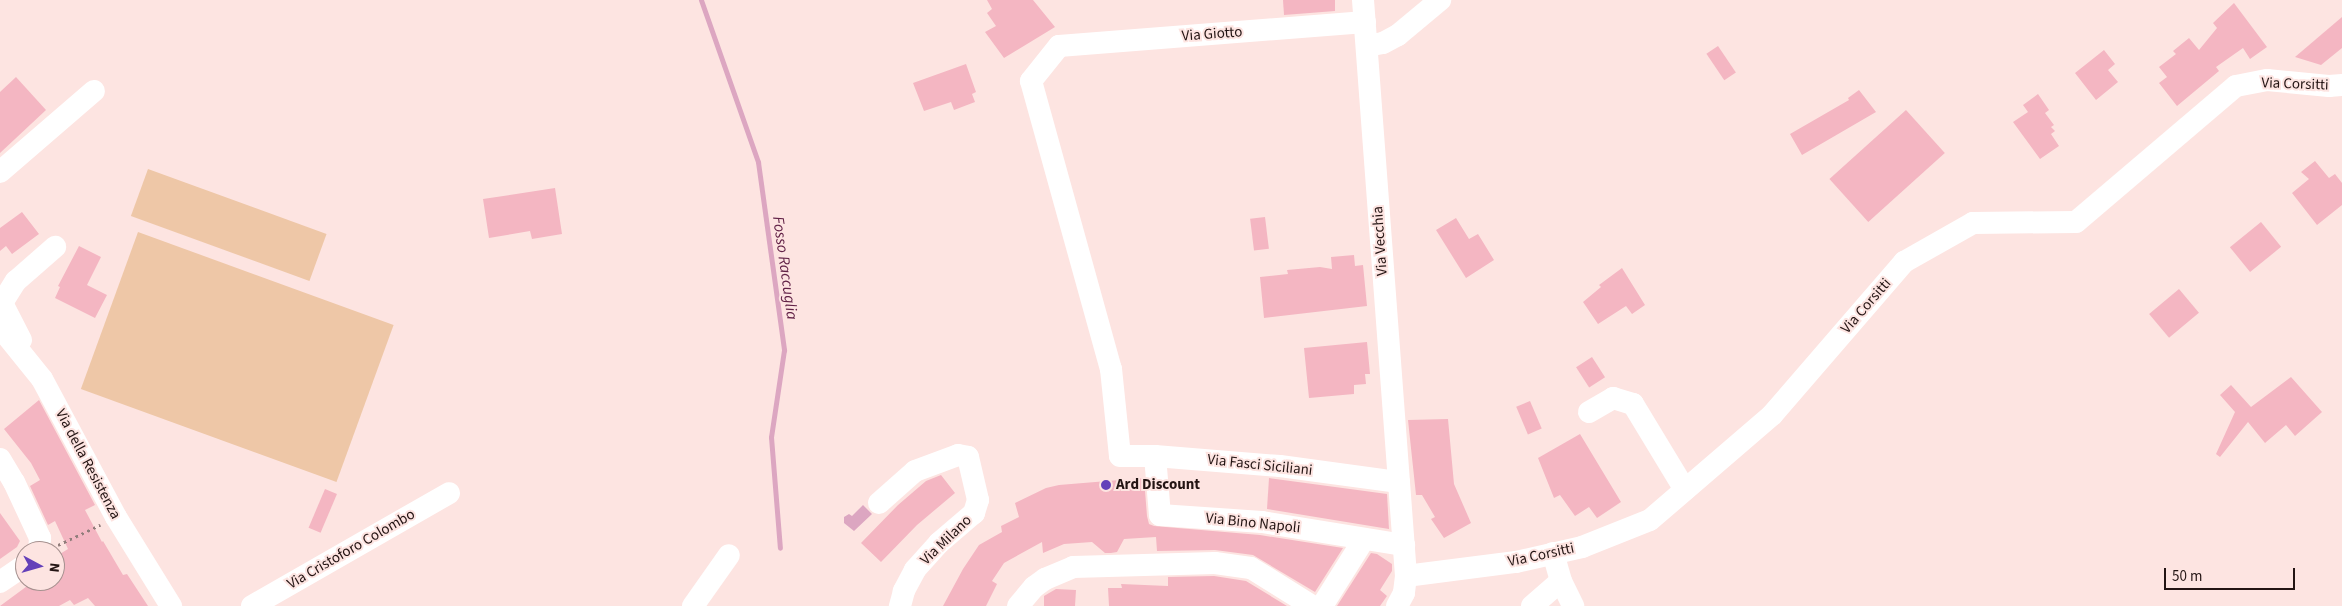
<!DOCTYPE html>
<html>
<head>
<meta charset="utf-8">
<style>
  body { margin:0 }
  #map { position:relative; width:2342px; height:606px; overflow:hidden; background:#fde4e1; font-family:"Source Sans 3",sans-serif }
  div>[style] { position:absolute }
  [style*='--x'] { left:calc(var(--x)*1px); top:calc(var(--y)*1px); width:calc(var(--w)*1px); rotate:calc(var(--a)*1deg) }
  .green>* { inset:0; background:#eec7a7; transform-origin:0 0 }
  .water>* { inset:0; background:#dca6c1 }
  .stream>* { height:5px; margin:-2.5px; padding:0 2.5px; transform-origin:2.5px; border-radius:2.5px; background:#dca6c1 }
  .building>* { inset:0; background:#f4b6c2; transform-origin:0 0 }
  .path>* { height:3px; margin-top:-1.5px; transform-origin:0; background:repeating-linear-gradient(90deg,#917d7b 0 2.5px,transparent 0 6.5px) }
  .minor>* { height:22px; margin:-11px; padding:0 11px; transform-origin:11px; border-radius:11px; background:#fff }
  .dots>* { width:14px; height:14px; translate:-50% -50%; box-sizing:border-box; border:2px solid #fde4e1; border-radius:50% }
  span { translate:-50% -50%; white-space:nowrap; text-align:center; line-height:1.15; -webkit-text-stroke:4px #fde4e1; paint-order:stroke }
  .street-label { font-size:15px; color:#231413 }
  .poi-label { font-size:15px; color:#231413; font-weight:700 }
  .left { translate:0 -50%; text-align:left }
  .water-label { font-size:16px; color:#612146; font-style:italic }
  .north { position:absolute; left:15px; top:541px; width:50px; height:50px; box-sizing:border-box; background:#fde4e1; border:1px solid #a6918f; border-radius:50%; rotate:96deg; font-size:14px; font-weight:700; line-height:20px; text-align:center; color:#231413 }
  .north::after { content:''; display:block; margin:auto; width:18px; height:22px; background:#6440b9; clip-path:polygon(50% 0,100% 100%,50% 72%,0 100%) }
  .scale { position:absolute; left:2164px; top:568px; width:131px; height:22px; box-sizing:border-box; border:2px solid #231413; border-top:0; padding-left:6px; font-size:15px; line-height:18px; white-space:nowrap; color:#231413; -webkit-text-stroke:4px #fde4e1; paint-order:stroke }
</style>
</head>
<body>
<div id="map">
  <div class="green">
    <div style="left:148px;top:169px;width:190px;height:50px;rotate:20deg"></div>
    <div style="left:138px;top:232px;width:272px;height:167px;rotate:20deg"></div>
  </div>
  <div class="water">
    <div style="clip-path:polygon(863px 505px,872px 514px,854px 531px,844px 523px,844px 517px,849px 514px,852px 516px)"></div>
  </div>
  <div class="stream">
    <div style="--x:701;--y:0;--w:172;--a:70.6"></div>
    <div style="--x:758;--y:162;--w:190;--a:82.1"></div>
    <div style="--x:784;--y:350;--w:88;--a:98.5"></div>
    <div style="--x:771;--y:437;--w:111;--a:85.4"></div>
  </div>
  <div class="building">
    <div style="clip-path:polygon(987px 0,1033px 0,1055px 27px,1004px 58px,985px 32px,996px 26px,987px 13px,992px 9px)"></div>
    <div style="clip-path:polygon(1283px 0,1335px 0,1335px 11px,1284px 15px)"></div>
    <div style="clip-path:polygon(2234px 3px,2267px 47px,2250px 59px,2243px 48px,2216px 67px,2219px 71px,2177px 106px,2159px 83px,2167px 77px,2159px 67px,2176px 54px,2173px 51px,2189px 38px,2199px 50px,2217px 28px,2213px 23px)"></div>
    <div style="clip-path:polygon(2342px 17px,2342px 48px,2321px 65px,2295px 57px)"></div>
    <div style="left:1718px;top:46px;width:32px;height:14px;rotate:56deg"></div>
    <div style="clip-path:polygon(2104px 50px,2115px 64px,2108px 70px,2118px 82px,2096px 100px,2075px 73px)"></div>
    <div style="clip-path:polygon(966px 64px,976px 92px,972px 94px,975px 102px,954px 110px,951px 102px,924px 111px,913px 83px)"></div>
    <div style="clip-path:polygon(16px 77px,46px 110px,0 153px,0 92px)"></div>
    <div style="clip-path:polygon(1859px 90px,1876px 112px,1802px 155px,1790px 134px,1849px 100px,1848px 98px)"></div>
    <div style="clip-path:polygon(2038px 94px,2049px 110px,2045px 113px,2054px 125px,2051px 127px,2055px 131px,2051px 134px,2059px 146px,2040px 159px,2013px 122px,2028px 112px,2023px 105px)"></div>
    <div style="left:1906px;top:110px;width:58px;height:103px;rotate:48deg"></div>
    <div style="clip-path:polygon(2315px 161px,2329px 178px,2335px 174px,2342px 183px,2342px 205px,2317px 225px,2292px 193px,2309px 179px,2301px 172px)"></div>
    <div style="clip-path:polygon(555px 188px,562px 234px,532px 239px,530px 231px,489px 238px,483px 199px)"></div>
    <div style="clip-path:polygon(22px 212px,39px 234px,12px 254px,6px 246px,0 251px,0 228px)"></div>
    <div style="left:1265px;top:217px;width:32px;height:15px;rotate:83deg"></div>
    <div style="clip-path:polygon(1456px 218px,1469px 239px,1478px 234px,1494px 260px,1466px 278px,1436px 230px)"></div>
    <div style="left:2261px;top:222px;width:32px;height:40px;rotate:51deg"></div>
    <div style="clip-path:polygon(79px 246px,101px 257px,87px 285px,107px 295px,95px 318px,55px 298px,60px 287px,58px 286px)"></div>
    <div style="clip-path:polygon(1354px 255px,1355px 266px,1363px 265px,1367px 306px,1264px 318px,1260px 277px,1288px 274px,1287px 270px,1320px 267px,1332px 269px,1331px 257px)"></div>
    <div style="clip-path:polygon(1622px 268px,1645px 305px,1632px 314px,1626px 306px,1598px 324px,1583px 302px,1601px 287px,1599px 285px)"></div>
    <div style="left:2179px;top:289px;width:31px;height:39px;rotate:50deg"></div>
    <div style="clip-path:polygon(1367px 342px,1370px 374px,1365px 374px,1366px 384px,1354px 385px,1354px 394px,1309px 398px,1304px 348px)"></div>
    <div style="left:1592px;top:357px;width:24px;height:19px;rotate:57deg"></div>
    <div style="clip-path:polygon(2291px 377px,2322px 412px,2295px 436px,2286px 425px,2265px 443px,2248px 422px,2220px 457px,2216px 454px,2235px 412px,2220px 395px,2231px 385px,2251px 407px)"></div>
    <div style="clip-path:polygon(39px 400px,95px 505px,85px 510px,102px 542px,103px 541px,123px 575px,127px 574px,148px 606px,95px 606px,88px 598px,74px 605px,70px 600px,59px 606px,0 606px,34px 581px,55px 581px,55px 557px,68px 549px,55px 521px,48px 525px,30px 486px,40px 480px,31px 463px,4px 429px)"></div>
    <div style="left:1530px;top:401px;width:30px;height:15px;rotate:67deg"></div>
    <div style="clip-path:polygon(1448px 419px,1454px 484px,1471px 523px,1444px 538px,1431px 519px,1435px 517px,1422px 495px,1416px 495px,1408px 420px)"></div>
    <div style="clip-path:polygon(1580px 434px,1621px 502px,1597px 518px,1589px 507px,1575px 516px,1560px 495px,1554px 498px,1538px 458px)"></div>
    <div style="clip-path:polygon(941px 475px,955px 493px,917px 525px,881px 562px,861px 543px,898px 505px,926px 481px)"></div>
    <div style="clip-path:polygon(1144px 478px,1147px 516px,1149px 524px,1154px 526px,1260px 535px,1343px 548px,1315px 592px,1253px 555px,1215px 550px,1157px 551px,1156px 537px,1124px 539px,1117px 552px,1111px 553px,1105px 553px,1092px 542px,1064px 544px,1043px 553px,1042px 542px,1004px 563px,992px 581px,997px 584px,986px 606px,943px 606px,963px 569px,979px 545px,1002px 532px,1001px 526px,1019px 517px,1015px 503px,1046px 488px,1059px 485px)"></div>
    <div style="clip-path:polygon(1269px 478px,1387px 494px,1389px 529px,1267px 509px)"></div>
    <div style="left:325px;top:489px;width:13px;height:42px;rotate:23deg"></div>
    <div style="clip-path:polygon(0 513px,20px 541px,17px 547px,0 559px)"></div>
    <div style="clip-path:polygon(1371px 553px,1377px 554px,1392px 564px,1392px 571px,1380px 590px,1387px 596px,1380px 606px,1337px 606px)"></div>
    <div style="clip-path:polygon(1214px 576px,1246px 581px,1287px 606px,1109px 606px,1108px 588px,1122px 588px,1121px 584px,1168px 586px,1168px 577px)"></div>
    <div style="clip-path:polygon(1056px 589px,1076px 590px,1075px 606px,1044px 606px,1044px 596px)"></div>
  </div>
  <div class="path">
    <div style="--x:58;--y:545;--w:47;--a:-25.5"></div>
  </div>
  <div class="minor">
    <div style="--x:1363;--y:0;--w:578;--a:85.73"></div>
    <div style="--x:1406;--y:576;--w:17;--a:97"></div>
    <div style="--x:1404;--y:593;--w:15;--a:118"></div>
    <div style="--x:1365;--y:22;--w:307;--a:175.5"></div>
    <div style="--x:1059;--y:46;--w:45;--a:128.7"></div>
    <div style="--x:1031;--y:81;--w:299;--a:74.5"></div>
    <div style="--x:1111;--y:369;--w:87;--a:84.1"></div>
    <div style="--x:1120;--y:456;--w:35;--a:0"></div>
    <div style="--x:1155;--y:456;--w:125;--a:4.6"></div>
    <div style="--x:1280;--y:466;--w:120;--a:7.7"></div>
    <div style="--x:1367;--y:46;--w:16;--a:-11"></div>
    <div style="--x:1383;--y:43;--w:17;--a:-28"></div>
    <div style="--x:1398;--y:35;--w:55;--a:-39.8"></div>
    <div style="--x:0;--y:172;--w:124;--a:-40.8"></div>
    <div style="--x:0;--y:327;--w:67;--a:51.1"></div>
    <div style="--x:42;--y:379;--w:157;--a:61.8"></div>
    <div style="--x:116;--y:517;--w:105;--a:58.3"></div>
    <div style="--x:21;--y:340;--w:42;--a:-117.2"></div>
    <div style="--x:2;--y:303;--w:26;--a:-58"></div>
    <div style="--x:16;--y:281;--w:52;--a:-41.1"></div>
    <div style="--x:1589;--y:412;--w:28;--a:-30"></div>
    <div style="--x:1613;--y:398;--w:21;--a:17"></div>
    <div style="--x:1633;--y:404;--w:100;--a:58.8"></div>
    <div style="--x:1155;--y:456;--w:59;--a:85.2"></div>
    <div style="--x:1160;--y:515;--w:102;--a:3.9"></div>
    <div style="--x:1262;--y:522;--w:144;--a:9.2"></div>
    <div style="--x:0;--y:459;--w:27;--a:59"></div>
    <div style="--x:14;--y:482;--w:62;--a:65.1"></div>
    <div style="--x:40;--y:538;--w:13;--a:94"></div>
    <div style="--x:879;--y:503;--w:48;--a:-41.6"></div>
    <div style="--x:915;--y:471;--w:46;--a:-20.4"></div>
    <div style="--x:958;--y:455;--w:10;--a:11"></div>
    <div style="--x:968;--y:457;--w:44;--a:76.9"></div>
    <div style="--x:978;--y:500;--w:14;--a:107"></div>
    <div style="--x:974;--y:513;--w:46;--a:139.4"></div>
    <div style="--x:939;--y:543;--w:36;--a:132"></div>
    <div style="--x:915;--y:570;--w:24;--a:118"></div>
    <div style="--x:904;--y:591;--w:16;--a:105"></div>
    <div style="--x:1553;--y:553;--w:29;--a:74"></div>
    <div style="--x:1561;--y:581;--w:28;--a:64"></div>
    <div style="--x:1406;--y:576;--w:111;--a:-7.3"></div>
    <div style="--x:1516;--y:562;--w:68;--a:-12.8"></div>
    <div style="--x:1582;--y:547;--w:73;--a:-21.7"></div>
    <div style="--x:1650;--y:520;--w:161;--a:-40.7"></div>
    <div style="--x:1772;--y:415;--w:202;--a:-49.2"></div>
    <div style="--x:1904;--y:262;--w:79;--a:-29.5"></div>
    <div style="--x:1973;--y:223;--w:103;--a:-0.6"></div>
    <div style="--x:2076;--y:222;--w:210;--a:-40.4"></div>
    <div style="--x:2236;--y:86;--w:32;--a:-11"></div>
    <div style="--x:2267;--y:80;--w:62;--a:5.5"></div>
    <div style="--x:2329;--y:86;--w:13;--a:-4"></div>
    <div style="--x:0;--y:582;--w:30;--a:-34"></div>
    <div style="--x:252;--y:606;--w:227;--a:-29.8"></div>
    <div style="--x:693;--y:606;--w:62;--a:-54.8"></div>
    <div style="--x:1018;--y:606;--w:25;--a:-50"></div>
    <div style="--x:1034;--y:587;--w:14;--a:-36"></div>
    <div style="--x:1045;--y:579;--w:30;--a:-23"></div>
    <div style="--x:1073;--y:567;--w:142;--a:-1.6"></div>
    <div style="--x:1215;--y:563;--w:36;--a:8"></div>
    <div style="--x:1251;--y:568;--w:72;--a:31.9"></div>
    <div style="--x:1322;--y:606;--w:79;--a:-57.9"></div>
    <div style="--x:1532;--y:606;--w:38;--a:-41"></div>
  </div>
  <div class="dots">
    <div style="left:1106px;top:485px;background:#6440b9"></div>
  </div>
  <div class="street-label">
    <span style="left:1212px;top:34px;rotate:-4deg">Via Giotto</span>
    <span style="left:2295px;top:84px;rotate:2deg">Via Corsitti</span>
    <span style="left:1380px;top:241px;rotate:-94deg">Via Vecchia</span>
    <span style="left:1866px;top:306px;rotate:-49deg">Via Corsitti</span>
    <span style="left:88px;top:464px;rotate:62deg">Via della Resistenza</span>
    <span style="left:1260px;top:465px;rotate:6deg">Via Fasci Siciliani</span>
    <span style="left:1253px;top:523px;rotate:6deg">Via Bino Napoli</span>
    <span style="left:946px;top:540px;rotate:-44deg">Via Milano</span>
    <span style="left:351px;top:549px;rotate:-30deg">Via Cristoforo Colombo</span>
    <span style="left:1541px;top:555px;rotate:-12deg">Via Corsitti</span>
  </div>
  <div class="poi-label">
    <span class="left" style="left:1116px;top:485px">Ard Discount</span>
  </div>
  <div class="water-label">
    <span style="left:785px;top:268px;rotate:82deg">Fosso Raccuglia</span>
  </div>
  <div class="north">N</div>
  <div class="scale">50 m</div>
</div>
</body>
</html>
